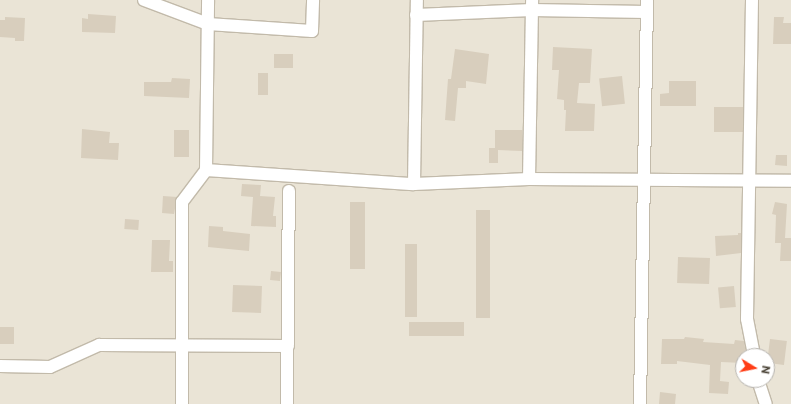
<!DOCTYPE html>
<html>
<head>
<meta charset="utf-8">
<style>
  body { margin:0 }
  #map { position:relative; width:791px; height:404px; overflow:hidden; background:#f6f2e9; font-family:Commissioner,sans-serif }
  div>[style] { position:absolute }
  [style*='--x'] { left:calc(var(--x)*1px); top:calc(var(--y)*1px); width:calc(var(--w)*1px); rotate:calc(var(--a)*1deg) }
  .residential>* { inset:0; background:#eae4d6 }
  .building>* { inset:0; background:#d8cebd; transform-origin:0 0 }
  .roads { filter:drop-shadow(1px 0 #c2baaa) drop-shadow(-1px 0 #c2baaa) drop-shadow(0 1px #c2baaa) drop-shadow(0 -1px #c2baaa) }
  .minor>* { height:12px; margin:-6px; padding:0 6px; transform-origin:6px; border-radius:6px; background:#fff }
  span { translate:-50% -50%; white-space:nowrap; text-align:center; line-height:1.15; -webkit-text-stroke:3px #fff; paint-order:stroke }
  .north { position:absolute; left:735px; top:348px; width:40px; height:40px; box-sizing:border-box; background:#fff; border:1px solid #b7b4af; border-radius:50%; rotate:100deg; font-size:11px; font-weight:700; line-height:16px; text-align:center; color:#4a4336 }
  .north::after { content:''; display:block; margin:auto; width:14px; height:18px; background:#ff3d16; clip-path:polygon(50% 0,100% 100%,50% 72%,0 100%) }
</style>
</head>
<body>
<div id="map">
  <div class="residential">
    <div style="clip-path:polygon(evenodd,0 0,791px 0,791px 404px,0 404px,0 0,743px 356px,767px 356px,767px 380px,743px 380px,743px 356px)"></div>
  </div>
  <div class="building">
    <div style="clip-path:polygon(88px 14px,116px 16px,115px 33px,82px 32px,82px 18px,88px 19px)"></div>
    <div style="clip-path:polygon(5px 17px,25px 18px,24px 41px,15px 41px,15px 38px,0 37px,0 20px,5px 20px)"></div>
    <div style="clip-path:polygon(774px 17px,784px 17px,783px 23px,791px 23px,791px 44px,773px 44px)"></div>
    <div style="clip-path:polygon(553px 47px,592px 49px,590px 83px,579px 83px,577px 103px,595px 104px,594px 131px,565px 131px,566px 110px,564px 110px,564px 100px,557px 99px,559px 70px,552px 70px)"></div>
    <div style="clip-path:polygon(455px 49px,489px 54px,486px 84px,466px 81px,466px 88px,458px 88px,455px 121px,445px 120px,448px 79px,451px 79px)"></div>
    <div style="left:274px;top:54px;width:19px;height:14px"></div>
    <div style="left:258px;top:73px;width:10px;height:22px"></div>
    <div style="left:622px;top:76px;width:28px;height:23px;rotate:84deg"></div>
    <div style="clip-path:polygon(172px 78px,190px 79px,189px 98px,144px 96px,144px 82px,171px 82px)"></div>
    <div style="clip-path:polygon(669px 81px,696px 81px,696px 106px,660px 106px,660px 94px,669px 93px)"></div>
    <div style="left:714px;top:107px;width:29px;height:25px"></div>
    <div style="clip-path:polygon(82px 129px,110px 132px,109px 143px,119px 143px,118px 160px,81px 158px)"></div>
    <div style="left:174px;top:130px;width:15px;height:27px"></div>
    <div style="clip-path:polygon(495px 130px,522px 130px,522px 151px,498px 150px,498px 163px,489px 163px,489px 148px,495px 148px)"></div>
    <div style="clip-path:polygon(776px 155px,787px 155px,787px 166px,775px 165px)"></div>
    <div style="clip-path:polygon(242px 184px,261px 185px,260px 196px,275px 197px,273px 216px,276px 216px,276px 227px,251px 226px,253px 197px,241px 196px)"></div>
    <div style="clip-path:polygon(163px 196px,177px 197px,174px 214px,162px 213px)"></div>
    <div style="left:350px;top:202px;width:15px;height:67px"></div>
    <div style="clip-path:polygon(775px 202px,787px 204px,785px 238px,791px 238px,791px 261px,780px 261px,781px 243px,775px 243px,776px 215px,772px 214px)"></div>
    <div style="left:476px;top:210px;width:14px;height:108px"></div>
    <div style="left:125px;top:219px;width:14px;height:10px;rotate:4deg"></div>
    <div style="clip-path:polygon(209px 226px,223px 227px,223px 231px,250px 234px,249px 251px,208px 247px)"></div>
    <div style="clip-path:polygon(738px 233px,741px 233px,741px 253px,716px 256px,715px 236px,738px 235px)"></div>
    <div style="clip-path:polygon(152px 240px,170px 240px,169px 261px,173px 261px,173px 272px,151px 272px)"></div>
    <div style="left:405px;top:244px;width:12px;height:73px"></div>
    <div style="left:678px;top:257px;width:32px;height:26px;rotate:2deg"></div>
    <div style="left:271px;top:271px;width:10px;height:9px;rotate:6deg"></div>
    <div style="left:233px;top:285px;width:29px;height:27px;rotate:2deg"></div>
    <div style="left:734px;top:286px;width:21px;height:16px;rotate:85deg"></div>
    <div style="left:409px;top:322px;width:55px;height:14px"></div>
    <div style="left:0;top:327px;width:14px;height:17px"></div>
    <div style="clip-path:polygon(685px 337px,704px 339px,703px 342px,734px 344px,735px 340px,744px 341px,746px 353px,745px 356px,743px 356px,743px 363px,721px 362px,720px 381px,729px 382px,728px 394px,709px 393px,710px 365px,677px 361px,677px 364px,661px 364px,662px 339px,684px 339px)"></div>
    <div style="left:770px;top:339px;width:17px;height:24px;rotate:7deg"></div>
    <div style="clip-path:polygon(660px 392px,676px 394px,675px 404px,659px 404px)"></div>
  </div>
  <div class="roads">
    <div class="minor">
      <div style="--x:144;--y:0;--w:68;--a:20.6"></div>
      <div style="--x:208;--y:24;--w:104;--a:3.9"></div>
      <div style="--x:312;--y:31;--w:31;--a:-88"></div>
      <div style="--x:752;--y:0;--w:319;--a:90.9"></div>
      <div style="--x:747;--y:319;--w:38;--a:79"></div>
      <div style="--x:416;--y:15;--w:116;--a:-2.5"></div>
      <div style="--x:532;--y:10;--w:114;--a:1"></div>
      <div style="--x:206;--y:170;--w:208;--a:3.9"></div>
      <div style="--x:414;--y:184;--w:115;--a:-2.5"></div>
      <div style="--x:529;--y:179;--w:262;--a:0.4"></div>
      <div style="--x:529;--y:179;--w:179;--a:-89"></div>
      <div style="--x:414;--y:184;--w:184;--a:-89.1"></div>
      <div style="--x:0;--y:366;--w:50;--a:1.1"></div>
      <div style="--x:50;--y:367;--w:54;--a:-24.2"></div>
      <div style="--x:99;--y:345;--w:189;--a:0.3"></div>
      <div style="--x:758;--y:380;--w:25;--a:72"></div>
      <div style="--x:182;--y:404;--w:202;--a:-90"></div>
      <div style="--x:182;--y:202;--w:40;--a:-53"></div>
      <div style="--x:206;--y:170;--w:170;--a:-89.3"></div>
      <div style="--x:287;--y:404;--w:213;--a:-89.5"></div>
      <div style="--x:640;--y:404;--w:404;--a:-89"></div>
    </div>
  </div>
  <div class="north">N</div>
</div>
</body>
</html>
